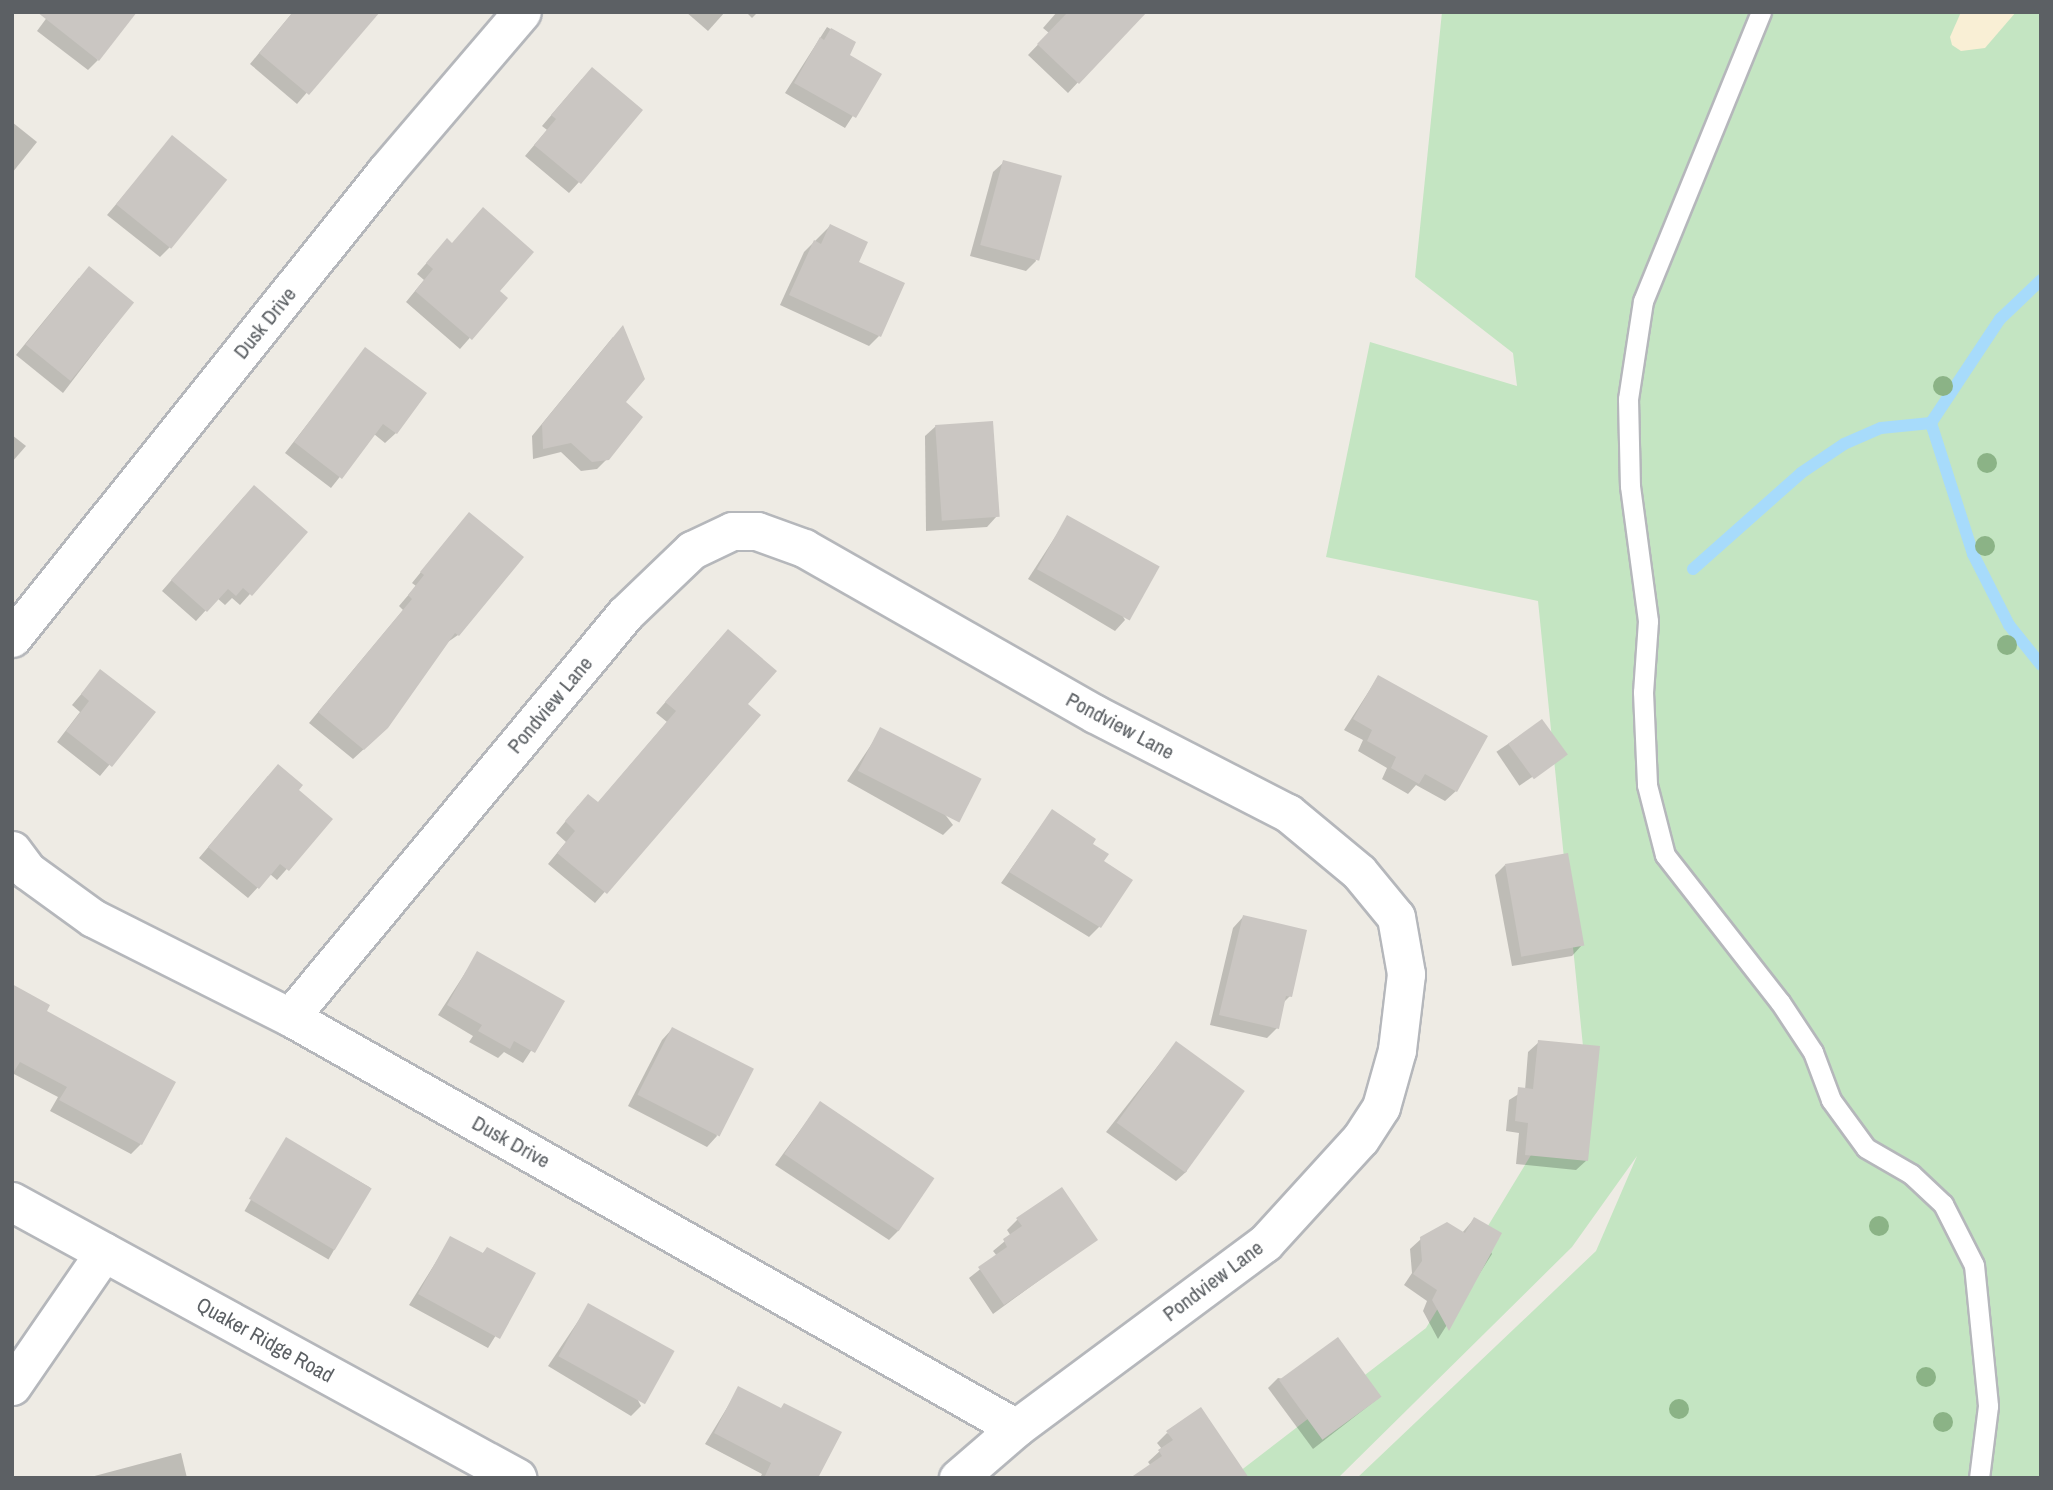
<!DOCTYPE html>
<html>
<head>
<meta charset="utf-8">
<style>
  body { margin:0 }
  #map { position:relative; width:2053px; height:1490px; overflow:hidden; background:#eeebe4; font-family:"Archivo Narrow",sans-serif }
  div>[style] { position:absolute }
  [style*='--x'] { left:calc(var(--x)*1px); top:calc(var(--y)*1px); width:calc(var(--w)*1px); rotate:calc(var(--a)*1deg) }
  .green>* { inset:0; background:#c4e5c2 }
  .sand>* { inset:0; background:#f9efd5 }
  .shadow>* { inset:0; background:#0003; transform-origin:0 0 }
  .stream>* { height:12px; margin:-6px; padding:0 6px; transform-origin:6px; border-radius:6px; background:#a7dbfb }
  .building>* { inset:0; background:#cac6c2; transform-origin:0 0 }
  .roads { filter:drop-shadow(2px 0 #b5b7bb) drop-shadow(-2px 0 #b5b7bb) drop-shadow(0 2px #b5b7bb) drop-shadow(0 -2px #b5b7bb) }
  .service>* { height:19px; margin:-9.5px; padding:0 9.5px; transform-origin:9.5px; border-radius:9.5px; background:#fff }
  .minor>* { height:37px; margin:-18.5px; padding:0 18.5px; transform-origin:18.5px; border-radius:18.5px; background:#fff }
  .tertiary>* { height:38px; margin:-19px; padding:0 19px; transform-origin:19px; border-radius:19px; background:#fff }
  .trees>* { width:20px; height:20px; margin:-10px; border-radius:50%; background:#8bb386 }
  span { translate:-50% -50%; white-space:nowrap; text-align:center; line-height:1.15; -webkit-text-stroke:7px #fff; paint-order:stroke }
  .street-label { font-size:21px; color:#5c6064 }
  .frame { position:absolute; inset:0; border:14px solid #5c6064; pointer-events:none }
</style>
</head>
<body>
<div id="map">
  <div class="green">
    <div style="clip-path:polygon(1442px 12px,2041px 12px,2041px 1478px,1357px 1478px,1596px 1251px,1637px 1156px,1572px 1247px,1338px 1478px,1231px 1478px,1426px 1328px,1585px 1066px,1538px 601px,1326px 557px,1370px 342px,1517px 386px,1513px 353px,1415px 277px)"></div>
  </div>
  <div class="sand">
    <div style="clip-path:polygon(1961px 12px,2016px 12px,1985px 48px,1961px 51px,1952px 45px,1950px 37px)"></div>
  </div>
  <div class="shadow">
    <div style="clip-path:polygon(51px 12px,98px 60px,88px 70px,37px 31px)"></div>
    <div style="clip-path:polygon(293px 12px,376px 12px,297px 104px,250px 64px)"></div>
    <div style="clip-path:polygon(686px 12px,725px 12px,708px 31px)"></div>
    <div style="clip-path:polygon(746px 12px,758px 12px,752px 18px)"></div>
    <div style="clip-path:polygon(1057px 12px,1143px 12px,1068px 93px,1028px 55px,1049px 33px,1043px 28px)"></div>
    <div style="clip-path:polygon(827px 27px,854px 43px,847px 55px,880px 74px,845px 128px,785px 93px)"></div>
    <div style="clip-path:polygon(582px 79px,579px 182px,569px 193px,525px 156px,547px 130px,542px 126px)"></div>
    <div style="clip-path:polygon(12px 122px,37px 142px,12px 173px)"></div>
    <div style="clip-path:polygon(172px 138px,170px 247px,160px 257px,107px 215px)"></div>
    <div style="clip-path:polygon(1004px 162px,1036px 261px,1026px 271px,970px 256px,993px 172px)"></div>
    <div style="clip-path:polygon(830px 226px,857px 263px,879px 336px,869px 346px,780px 305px,804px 252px)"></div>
    <div style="clip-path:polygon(437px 251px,505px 298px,460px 349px,406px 302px,424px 280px,417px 274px)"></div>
    <div style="clip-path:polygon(79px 278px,132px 303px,63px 393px,16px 355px)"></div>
    <div style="clip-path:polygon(613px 337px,624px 402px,608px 458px,597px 469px,581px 471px,561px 452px,533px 459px,532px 436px)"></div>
    <div style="clip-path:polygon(365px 350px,396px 433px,385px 443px,374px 434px,331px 488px,285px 453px)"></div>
    <div style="clip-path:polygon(936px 426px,997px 516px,987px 527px,926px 531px,925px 436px)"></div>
    <div style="clip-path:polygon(12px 435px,26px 446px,12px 462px)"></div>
    <div style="clip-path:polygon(244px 497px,306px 532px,240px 605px,232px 598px,225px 605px,217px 598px,196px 621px,162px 591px)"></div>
    <div style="clip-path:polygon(1068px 517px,1125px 620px,1115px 631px,1028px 579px)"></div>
    <div style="clip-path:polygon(459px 525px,522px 558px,458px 635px,445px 644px,376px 738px,353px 759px,309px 723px,403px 610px,399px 606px,416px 586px,412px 583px)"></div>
    <div style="clip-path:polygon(718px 641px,746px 704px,758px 715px,595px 903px,548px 864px,566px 842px,556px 833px,578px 806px,597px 804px,667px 722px,656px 713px)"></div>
    <div style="clip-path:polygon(100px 672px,153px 712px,100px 776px,57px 742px,80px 712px,72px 705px)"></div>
    <div style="clip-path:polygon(1378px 677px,1456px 791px,1445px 801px,1416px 785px,1408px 794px,1382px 779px,1387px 768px,1358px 751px,1363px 740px,1344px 730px)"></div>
    <div style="left:1542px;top:721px;width:41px;height:55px;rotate:56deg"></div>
    <div style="clip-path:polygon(881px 730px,953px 825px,943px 835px,847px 781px)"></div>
    <div style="clip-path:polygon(268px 776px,296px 790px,331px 819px,277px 880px,270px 874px,248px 898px,199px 858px)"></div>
    <div style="clip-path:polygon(1052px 811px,1091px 844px,1102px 862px,1099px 927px,1089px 937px,1001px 883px)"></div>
    <div style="clip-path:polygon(1505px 865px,1582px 945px,1572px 956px,1512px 966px,1495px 875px)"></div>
    <div style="clip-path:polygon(1243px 917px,1290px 996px,1282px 1004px,1277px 1028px,1267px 1038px,1210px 1025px,1233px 928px)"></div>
    <div style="clip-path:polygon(478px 953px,563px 1002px,523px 1063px,504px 1052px,498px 1058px,469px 1042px,473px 1036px,438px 1015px)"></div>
    <div style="clip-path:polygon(45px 1012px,141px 1144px,131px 1154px,50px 1111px,58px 1097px,12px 1073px)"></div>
    <div style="clip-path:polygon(672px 1029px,717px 1136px,707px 1147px,628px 1106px,662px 1040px)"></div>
    <div style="clip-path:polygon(1539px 1042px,1587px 1160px,1576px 1170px,1516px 1164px,1519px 1133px,1506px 1131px,1509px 1100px,1525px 1090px,1528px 1052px)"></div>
    <div style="clip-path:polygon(1176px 1043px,1187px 1171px,1176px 1181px,1106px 1132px)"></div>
    <div style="clip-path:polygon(820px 1103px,899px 1230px,889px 1240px,775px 1165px)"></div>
    <div style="left:286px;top:1139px;width:97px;height:83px;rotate:30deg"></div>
    <div style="clip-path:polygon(1062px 1189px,1096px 1239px,993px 1314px,969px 1278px,997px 1256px,993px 1251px,1011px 1236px,1007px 1230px,1017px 1220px)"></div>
    <div style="clip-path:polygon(1474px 1219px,1492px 1254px,1438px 1339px,1423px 1311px,1427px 1301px,1404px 1285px,1412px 1273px,1410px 1249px,1421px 1239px,1462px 1233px)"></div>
    <div style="clip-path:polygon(451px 1238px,482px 1254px,487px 1249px,534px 1274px,488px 1348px,409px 1305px)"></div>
    <div style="clip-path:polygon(589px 1305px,641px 1406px,631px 1416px,548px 1366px)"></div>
    <div style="clip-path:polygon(1278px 1378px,1380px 1397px,1313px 1449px,1268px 1388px)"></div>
    <div style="clip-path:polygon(739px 1388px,816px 1478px,760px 1478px,762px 1474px,705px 1444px)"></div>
    <div style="clip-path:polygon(1167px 1433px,1240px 1467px,1151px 1466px,1148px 1462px,1162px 1449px,1157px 1443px)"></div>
    <div style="clip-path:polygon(181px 1453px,187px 1478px,87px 1478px)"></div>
  </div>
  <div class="stream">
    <div style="--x:2041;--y:280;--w:57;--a:136.4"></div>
    <div style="--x:2000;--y:319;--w:125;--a:123.6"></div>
    <div style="--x:1931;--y:423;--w:138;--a:72.2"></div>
    <div style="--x:1973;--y:554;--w:80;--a:63.1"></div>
    <div style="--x:2009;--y:625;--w:51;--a:51.3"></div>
    <div style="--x:1693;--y:569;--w:144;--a:-41.6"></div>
    <div style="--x:1801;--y:473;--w:52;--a:-34"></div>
    <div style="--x:1844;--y:444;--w:40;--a:-23.4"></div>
    <div style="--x:1881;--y:428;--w:50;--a:-5.7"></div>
  </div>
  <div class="building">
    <div style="clip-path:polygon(37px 12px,137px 12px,99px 61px)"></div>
    <div style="clip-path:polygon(293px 12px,380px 12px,309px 95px,259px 53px)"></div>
    <div style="clip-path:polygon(1068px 12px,1147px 12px,1079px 84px,1037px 44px)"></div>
    <div style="clip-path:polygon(831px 28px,856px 42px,850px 55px,882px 74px,856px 118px,794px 83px,820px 37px,824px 40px)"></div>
    <div style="clip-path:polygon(592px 67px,643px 110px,581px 184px,534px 145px,556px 119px,551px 115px)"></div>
    <div style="left:172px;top:135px;width:71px;height:89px;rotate:39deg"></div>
    <div style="left:1003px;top:160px;width:61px;height:88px;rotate:15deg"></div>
    <div style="clip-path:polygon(483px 207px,534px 252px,500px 291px,508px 298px,472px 340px,415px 291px,433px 269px,426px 263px,447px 238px,452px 243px)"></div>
    <div style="clip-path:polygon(830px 224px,868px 242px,859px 262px,905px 283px,881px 337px,789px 295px,814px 240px,821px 244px)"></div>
    <div style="left:89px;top:266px;width:58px;height:101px;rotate:39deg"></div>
    <div style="clip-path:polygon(623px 325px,645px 379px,626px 402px,643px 417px,609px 460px,592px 462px,571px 443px,543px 449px,542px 424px)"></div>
    <div style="clip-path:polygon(365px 347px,427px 393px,397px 434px,383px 424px,342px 479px,294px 442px)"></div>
    <div style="left:993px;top:421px;width:96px;height:58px;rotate:86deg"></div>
    <div style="clip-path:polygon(254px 485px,308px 532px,252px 596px,243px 588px,236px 596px,228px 589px,207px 612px,171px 580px)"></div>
    <div style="clip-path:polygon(469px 512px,524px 557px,459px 636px,455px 633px,388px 728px,364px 750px,318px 712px,412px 599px,408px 595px,424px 575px,420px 572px)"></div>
    <div style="left:1067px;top:515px;width:106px;height:62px;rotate:29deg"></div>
    <div style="clip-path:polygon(728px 629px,777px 671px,748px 704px,761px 715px,607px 894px,557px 853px,575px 831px,565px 821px,588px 794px,598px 802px,676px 711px,665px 702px)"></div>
    <div style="clip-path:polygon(100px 669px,156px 712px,112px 767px,66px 731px,89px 701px,81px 694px)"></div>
    <div style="clip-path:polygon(1378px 675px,1488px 736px,1457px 792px,1425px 774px,1419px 784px,1391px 768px,1396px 757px,1367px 741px,1372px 730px,1353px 719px)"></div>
    <div style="left:1542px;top:719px;width:44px;height:42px;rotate:54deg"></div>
    <div style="left:880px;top:727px;width:114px;height:49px;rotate:27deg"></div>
    <div style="clip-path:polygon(278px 764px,303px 785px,299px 790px,333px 819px,289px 871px,280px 864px,259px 889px,208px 847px)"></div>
    <div style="clip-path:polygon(1052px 809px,1096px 839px,1093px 844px,1109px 854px,1104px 861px,1133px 880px,1101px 928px,1009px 872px)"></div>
    <div style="left:1568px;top:853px;width:94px;height:64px;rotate:80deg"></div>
    <div style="clip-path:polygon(1243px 915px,1307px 930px,1292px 997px,1286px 996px,1279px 1029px,1219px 1015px)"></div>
    <div style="clip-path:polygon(477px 951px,565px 1001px,535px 1053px,514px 1041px,510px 1049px,478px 1031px,482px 1025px,447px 1005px)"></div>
    <div style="clip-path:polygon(12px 984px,50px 1005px,47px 1011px,176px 1082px,142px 1145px,59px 1100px,67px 1087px,20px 1062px,12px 1075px)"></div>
    <div style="left:672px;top:1027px;width:92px;height:76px;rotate:27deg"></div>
    <div style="clip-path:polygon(1538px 1040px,1600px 1046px,1588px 1161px,1525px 1155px,1528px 1123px,1515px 1121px,1518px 1087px,1533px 1089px)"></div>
    <div style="left:1176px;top:1041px;width:85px;height:101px;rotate:36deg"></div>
    <div style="left:820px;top:1101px;width:138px;height:64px;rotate:34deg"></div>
    <div style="left:286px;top:1137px;width:100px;height:72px;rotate:31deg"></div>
    <div style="clip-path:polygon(1062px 1187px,1098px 1240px,1004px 1305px,978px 1267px,1007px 1247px,1003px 1239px,1022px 1226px,1016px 1218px)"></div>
    <div style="clip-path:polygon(1474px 1217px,1502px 1233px,1449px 1331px,1432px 1300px,1437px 1290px,1413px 1274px,1422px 1261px,1420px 1237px,1447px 1222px,1465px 1233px)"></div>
    <div style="clip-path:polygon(450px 1236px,483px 1253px,487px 1247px,536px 1273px,500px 1339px,418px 1294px)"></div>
    <div style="left:588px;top:1303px;width:99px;height:61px;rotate:29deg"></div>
    <div style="left:1338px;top:1337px;width:74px;height:73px;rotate:54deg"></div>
    <div style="clip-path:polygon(738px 1386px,781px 1408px,784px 1403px,842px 1432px,818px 1478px,764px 1478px,771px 1463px,714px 1433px)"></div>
    <div style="clip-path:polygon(1201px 1407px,1249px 1478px,1130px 1478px,1162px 1456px,1158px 1450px,1173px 1440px,1166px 1431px)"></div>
  </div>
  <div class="roads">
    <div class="service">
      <div style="--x:1761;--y:12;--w:312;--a:112.2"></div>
      <div style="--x:1643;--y:301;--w:99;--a:98.7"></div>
      <div style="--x:1628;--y:399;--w:87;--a:88.7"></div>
      <div style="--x:1630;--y:486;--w:136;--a:82.4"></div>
      <div style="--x:1648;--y:621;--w:71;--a:94"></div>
      <div style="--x:1643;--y:692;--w:93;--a:87.5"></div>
      <div style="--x:1647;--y:785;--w:72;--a:75.6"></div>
      <div style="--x:1665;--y:855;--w:187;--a:52"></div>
      <div style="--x:1780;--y:1002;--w:60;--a:56.6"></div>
      <div style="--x:1813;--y:1052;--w:51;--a:69.4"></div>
      <div style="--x:1831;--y:1100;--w:59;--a:53.9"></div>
      <div style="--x:1866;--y:1148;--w:52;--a:30"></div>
      <div style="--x:1911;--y:1174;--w:44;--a:43.2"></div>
      <div style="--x:1943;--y:1204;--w:68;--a:63.1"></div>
      <div style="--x:1974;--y:1265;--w:142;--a:84.3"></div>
      <div style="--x:1988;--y:1406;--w:73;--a:97.1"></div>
    </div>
    <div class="minor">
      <div style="--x:12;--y:638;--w:598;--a:-51.31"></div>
      <div style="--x:386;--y:171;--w:209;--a:-49.5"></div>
      <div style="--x:12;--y:850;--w:26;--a:53"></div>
      <div style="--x:28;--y:871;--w:80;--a:35.9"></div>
      <div style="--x:93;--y:918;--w:220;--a:26.7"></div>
      <div style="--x:290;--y:1017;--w:834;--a:29.51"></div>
      <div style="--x:290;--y:1017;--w:524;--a:-50.26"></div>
      <div style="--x:625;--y:614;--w:93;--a:-43.7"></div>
      <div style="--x:692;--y:550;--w:44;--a:-25.4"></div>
      <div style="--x:732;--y:531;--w:25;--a:0"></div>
      <div style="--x:757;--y:531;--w:50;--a:19.9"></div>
      <div style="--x:804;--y:548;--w:335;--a:29.7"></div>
      <div style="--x:1095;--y:714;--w:217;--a:27.2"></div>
      <div style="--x:1288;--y:813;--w:92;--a:39.7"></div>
      <div style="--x:1359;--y:872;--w:58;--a:50.6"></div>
      <div style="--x:1396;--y:917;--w:58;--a:80"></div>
      <div style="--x:1406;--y:974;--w:77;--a:96.8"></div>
      <div style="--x:1397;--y:1050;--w:59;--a:105.7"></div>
      <div style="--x:1381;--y:1107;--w:38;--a:123"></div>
      <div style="--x:1360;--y:1139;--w:141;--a:132.4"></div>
      <div style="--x:1265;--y:1243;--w:310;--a:143.4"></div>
      <div style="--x:1016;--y:1428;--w:77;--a:139.2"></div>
      <div style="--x:12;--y:1386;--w:163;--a:-55.5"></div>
    </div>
    <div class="tertiary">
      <div style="--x:12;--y:1202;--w:576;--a:28.66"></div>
    </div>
  </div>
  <div class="trees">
    <div style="left:1943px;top:386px"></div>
    <div style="left:1987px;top:463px"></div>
    <div style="left:1985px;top:546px"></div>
    <div style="left:2007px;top:645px"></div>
    <div style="left:1879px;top:1226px"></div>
    <div style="left:1926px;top:1377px"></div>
    <div style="left:1679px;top:1409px"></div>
    <div style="left:1943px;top:1422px"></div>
  </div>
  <div class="street-label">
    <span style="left:265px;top:323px;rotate:-51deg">Dusk Drive</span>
    <span style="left:550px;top:705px;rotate:-50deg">Pondview Lane</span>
    <span style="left:1120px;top:726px;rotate:28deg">Pondview Lane</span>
    <span style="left:511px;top:1142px;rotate:29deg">Dusk Drive</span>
    <span style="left:1213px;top:1281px;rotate:-37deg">Pondview Lane</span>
    <span style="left:265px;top:1340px;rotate:29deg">Quaker Ridge Road</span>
  </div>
  <div class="frame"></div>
</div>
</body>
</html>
